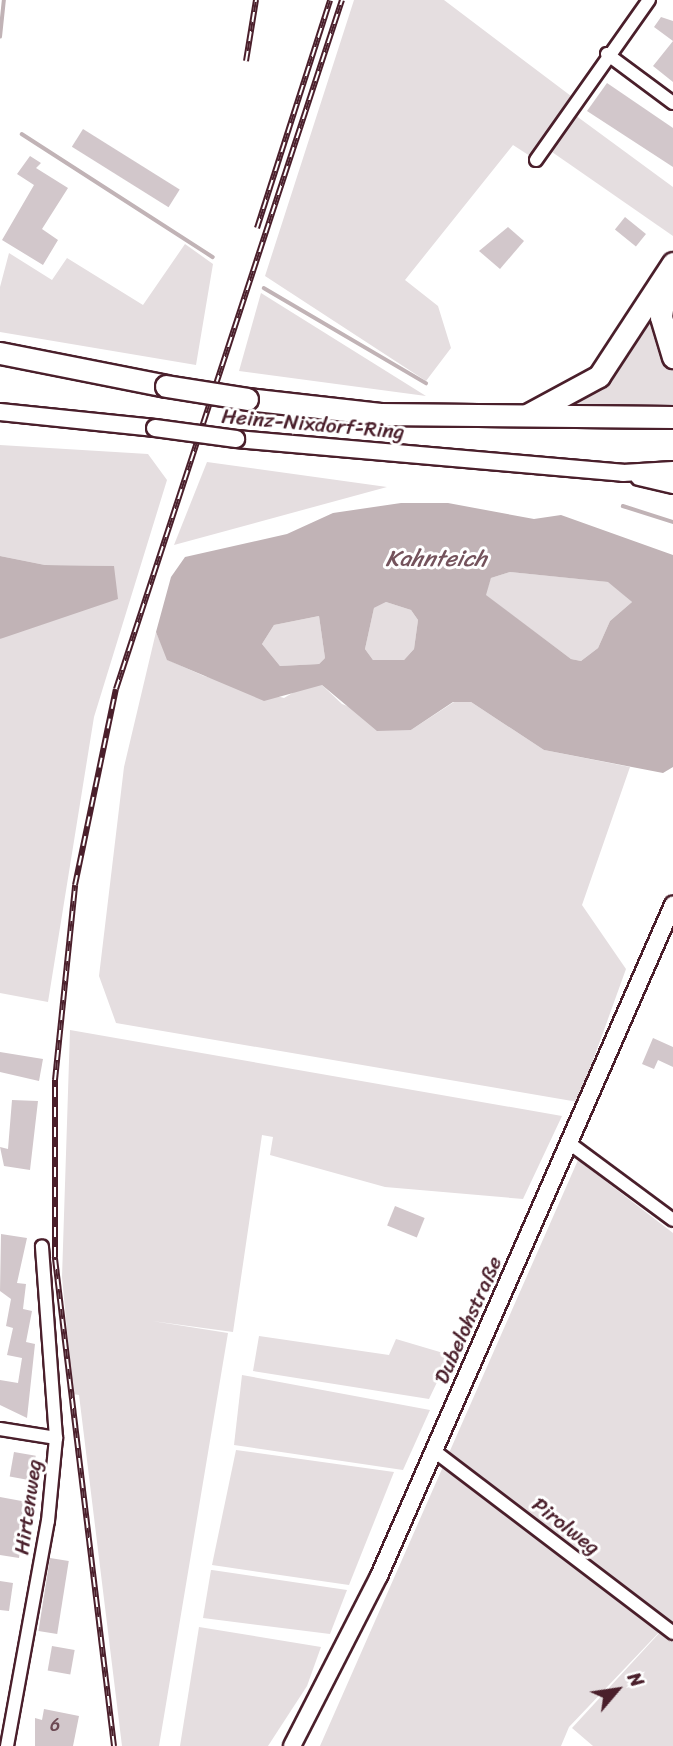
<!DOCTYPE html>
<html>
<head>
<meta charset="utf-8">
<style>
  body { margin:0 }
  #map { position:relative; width:673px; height:1746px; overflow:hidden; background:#fff; font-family:Sriracha,sans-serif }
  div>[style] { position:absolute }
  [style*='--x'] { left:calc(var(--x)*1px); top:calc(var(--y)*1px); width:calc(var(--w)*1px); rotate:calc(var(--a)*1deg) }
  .green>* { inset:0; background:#e5dee0 }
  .water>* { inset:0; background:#c1b3b6 }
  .stream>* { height:3.5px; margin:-1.75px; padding:0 1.75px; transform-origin:1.75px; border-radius:1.75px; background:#c1b3b6 }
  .building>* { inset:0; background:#d2c7cb; transform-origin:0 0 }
  .roads { filter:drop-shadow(2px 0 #4a1f2b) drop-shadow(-2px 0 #4a1f2b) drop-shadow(0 2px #4a1f2b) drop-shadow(0 -2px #4a1f2b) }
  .street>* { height:12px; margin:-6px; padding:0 6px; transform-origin:6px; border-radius:6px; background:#fff }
  .secondary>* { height:16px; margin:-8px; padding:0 8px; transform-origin:8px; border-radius:8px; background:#fff }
  .highway>* { height:21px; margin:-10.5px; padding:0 10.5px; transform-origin:10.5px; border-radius:10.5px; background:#fff }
  .rail>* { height:6px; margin-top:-3px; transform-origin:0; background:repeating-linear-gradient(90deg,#fff 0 10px,#4a1f2b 0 20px); box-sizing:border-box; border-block:2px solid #4a1f2b }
  .bridges { filter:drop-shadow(2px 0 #4a1f2b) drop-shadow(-2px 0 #4a1f2b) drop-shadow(0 2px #4a1f2b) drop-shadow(0 -2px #4a1f2b) }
  .secondary-bridge>* { height:16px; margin:-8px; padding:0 8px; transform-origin:8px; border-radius:8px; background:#fff }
  .highway-bridge>* { height:21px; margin:-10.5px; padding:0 10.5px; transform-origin:10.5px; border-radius:10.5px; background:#fff }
  span { translate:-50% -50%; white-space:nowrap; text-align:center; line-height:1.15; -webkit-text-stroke:6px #fff; paint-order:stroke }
  .number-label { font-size:18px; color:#6c4953 }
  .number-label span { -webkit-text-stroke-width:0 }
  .street-label { font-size:21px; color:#4a1f2b }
  .water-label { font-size:23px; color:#74535c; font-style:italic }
  .north { position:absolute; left:582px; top:1655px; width:70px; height:70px; -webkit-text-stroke:5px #fff; paint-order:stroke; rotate:61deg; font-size:19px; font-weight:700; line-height:28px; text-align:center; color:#4a1f2b }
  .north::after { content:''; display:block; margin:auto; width:24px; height:32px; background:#4a1f2b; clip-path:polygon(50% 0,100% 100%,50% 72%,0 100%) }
</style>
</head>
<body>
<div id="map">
  <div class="green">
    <div style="clip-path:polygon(354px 0,444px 0,571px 96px,530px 156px,513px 145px,405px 280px,438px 306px,451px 348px,426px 381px,265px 276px)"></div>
    <div style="clip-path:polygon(575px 115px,673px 187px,673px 236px,552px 152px)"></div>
    <div style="clip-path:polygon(185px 244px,213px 264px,196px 365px,0 332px,0 287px,9px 253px,52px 280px,67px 258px,143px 305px)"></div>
    <div style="clip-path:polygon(261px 293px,426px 396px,239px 371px)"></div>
    <div style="clip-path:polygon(656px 297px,673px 365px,673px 407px,569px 407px,625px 359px)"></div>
    <div style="clip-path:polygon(0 445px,148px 454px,167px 480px,94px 717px,48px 1002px,0 993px,0 639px,113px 566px,45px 565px,0 556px)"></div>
    <div style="clip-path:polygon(207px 462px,387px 487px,174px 545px)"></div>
    <div style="clip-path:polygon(510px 572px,609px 582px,632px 602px,610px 621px,598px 648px,581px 661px,571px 659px,485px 595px,491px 578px)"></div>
    <div style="clip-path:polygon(386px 602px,411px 610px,418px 620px,414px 649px,404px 660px,373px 660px,365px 649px,374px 608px)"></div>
    <div style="clip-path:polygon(319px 616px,325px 658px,319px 664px,280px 666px,262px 644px,274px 625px)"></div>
    <div style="clip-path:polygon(156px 632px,168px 660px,204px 676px,284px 698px,306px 685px,322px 685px,342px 704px,411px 730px,454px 702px,471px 702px,544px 750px,630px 767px,582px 905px,626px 969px,578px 1102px,116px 1023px,99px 976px,124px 767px)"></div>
    <div style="clip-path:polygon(70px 1030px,562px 1116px,523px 1199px,385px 1187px,270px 1155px,273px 1137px,262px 1135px,233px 1332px,152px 1321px,228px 1333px,159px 1746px,122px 1746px,79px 1395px,73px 1394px,62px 1277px)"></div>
    <div style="clip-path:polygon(578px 1160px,673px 1233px,673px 1630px,666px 1625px,569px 1727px,561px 1746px,320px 1746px)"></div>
    <div style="clip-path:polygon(259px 1336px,389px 1355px,396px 1339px,450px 1355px,429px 1399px,253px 1371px)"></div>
    <div style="clip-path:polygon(242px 1375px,430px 1410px,403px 1470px,234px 1445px)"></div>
    <div style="clip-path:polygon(236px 1450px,394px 1472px,349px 1585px,212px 1565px)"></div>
    <div style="clip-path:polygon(211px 1570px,212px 1570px,347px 1590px,330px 1634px,203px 1618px)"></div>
    <div style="clip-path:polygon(199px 1627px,321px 1647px,307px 1686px,268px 1746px,180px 1746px)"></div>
    <div style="clip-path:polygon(663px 1629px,673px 1637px,673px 1746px,593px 1746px,572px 1728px)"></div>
  </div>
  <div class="water">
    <div style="clip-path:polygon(evenodd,401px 503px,448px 503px,534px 519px,561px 515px,673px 555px,673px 767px,663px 773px,544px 750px,471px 702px,453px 702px,411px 730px,377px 731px,322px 685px,264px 701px,167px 660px,156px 632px,171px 577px,185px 557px,287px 534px,333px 513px,401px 503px,510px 572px,608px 582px,632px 602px,610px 621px,598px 648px,581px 661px,571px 659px,486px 595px,491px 578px,510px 572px,401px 503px,386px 602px,411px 610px,418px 620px,414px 649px,404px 660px,373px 660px,365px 649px,374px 608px,386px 602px,401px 503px,319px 616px,325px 658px,319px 664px,280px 666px,262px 644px,274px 625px,319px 616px)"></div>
    <div style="clip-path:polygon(0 556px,45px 565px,114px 566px,118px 599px,0 639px)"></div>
  </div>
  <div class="stream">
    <div style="--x:0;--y:37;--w:37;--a:-84"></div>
    <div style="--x:22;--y:134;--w:227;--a:32.8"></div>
    <div style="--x:264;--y:288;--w:188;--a:30.4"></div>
    <div style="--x:623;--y:506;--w:52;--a:17.7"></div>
  </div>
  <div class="building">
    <div style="clip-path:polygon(661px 17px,673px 21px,673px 82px,653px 66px,673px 41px,654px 27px)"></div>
    <div style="clip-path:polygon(607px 83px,673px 128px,673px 167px,587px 111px)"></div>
    <div style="left:83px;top:129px;width:114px;height:21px;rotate:32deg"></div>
    <div style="clip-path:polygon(30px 156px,41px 163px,36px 168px,68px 188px,42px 229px,58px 240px,43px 265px,2px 240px,34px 185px,17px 174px)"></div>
    <div style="left:625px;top:217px;width:27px;height:16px;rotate:39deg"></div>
    <div style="clip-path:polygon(508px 227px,524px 241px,500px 269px,479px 251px)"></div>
    <div style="clip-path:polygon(653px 1038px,673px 1047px,673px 1067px,658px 1060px,654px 1069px,642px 1064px)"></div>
    <div style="clip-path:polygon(0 1052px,43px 1059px,39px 1081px,0 1072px)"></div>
    <div style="clip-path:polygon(12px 1100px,38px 1101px,30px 1170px,4px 1166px,0 1147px,8px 1149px)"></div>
    <div style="left:395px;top:1206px;width:32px;height:21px;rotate:22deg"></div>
    <div style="clip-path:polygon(1px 1234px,27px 1238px,17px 1283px,26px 1284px,23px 1309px,32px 1311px,26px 1342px,35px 1344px,27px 1418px,0 1405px,0 1380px,18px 1383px,22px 1358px,7px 1355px,13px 1328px,6px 1326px,11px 1299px,0 1291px)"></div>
    <div style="left:14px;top:1452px;width:22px;height:25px;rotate:10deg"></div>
    <div style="clip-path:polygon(0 1497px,27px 1502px,19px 1558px,0 1555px)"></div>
    <div style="left:50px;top:1558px;width:19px;height:74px;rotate:9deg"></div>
    <div style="clip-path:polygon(0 1581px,13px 1583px,9px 1611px,0 1610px)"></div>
    <div style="left:52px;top:1646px;width:23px;height:25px;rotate:10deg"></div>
    <div style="clip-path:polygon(44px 1709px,79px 1716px,73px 1746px,35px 1746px,35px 1718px,42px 1720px)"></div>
  </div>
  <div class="roads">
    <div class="street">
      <div style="--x:607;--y:54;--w:82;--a:36.6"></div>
      <div style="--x:536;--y:160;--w:196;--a:-54.8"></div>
      <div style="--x:569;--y:1143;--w:129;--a:36.5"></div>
      <div style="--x:0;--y:1429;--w:57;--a:9.1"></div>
      <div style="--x:433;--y:1450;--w:302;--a:37.3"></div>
      <div style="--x:7;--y:1746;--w:229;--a:-79.7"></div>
      <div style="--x:48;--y:1521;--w:83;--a:-84.5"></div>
      <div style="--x:56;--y:1438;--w:192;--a:-94.2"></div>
    </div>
    <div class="secondary">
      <div style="--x:0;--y:412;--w:156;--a:5.9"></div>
      <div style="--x:236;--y:439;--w:388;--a:5"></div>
      <div style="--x:623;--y:473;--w:50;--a:-3.4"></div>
      <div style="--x:639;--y:477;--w:35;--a:13"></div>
      <div style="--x:292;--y:1746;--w:191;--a:-62.9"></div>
      <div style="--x:379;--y:1576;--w:733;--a:-66.34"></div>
    </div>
    <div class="highway">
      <div style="--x:666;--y:281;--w:36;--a:98"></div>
      <div style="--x:661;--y:317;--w:42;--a:73.3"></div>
      <div style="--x:0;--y:353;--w:169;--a:11.2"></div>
      <div style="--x:247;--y:399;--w:134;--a:6.4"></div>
      <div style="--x:380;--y:414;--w:293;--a:0.6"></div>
      <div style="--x:527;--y:415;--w:82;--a:-28.4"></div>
      <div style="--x:599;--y:376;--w:135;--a:-56.8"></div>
    </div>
  </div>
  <div class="rail">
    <div style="--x:246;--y:61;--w:62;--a:-80.7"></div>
    <div style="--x:257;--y:228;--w:239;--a:-72.2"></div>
    <div style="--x:114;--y:1746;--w:493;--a:-96.9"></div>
    <div style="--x:55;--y:1257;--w:177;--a:-90"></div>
    <div style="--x:55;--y:1080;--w:196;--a:-84.1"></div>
    <div style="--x:75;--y:885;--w:200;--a:-78.2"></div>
    <div style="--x:116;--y:689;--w:725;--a:-71.84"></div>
  </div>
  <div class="bridges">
    <div class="secondary-bridge">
      <div style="--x:155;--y:428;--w:82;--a:7.7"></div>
    </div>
    <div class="highway-bridge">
      <div style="--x:166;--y:386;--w:82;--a:9.1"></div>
    </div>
  </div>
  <div class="number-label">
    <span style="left:55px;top:1725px">6</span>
  </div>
  <div class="street-label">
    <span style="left:313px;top:424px;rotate:5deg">Heinz-Nixdorf-Ring</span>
    <span style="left:468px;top:1320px;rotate:-66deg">Dubelohstraße</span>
    <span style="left:28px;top:1507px;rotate:-82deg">Hirtenweg</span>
    <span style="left:566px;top:1526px;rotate:38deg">Pirolweg</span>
  </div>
  <div class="water-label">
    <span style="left:436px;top:559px">Kahnteich</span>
  </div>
  <div class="north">N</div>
</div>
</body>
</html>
